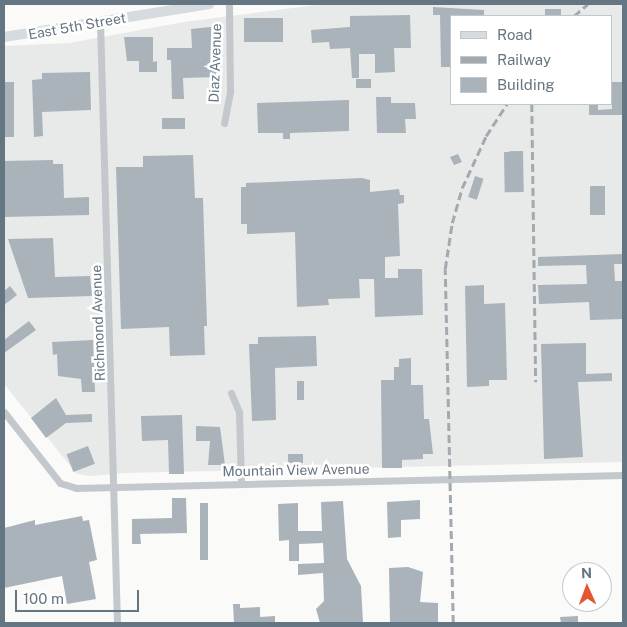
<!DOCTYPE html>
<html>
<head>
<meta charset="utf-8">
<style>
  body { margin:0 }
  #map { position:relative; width:627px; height:627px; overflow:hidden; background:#fafaf8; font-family:"Public Sans",sans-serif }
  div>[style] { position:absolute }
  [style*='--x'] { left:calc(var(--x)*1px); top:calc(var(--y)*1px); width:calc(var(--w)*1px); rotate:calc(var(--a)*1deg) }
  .built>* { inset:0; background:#e8e9e9 }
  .building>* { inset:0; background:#aab3b9; transform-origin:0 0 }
  .street>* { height:7px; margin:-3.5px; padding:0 3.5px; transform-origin:3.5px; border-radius:3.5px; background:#c3c8cc }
  .secondary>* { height:10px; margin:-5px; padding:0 5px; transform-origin:5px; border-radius:5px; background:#d6dbdf }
  .rail>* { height:2.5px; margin-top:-1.25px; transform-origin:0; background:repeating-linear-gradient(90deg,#a2aab0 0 8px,transparent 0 12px) }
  span { translate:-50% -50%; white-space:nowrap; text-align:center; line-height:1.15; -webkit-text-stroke:5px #fff; paint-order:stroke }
  .street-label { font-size:14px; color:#657683 }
  .frame { position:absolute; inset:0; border:5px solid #657683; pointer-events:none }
  .legend { position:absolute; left:450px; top:15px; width:162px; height:90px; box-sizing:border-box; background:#fff; border:1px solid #c1c8cd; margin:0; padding:6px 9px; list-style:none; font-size:15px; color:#657683 }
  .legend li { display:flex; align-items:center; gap:10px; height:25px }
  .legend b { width:25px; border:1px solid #c1c8cd }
  .north { position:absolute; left:562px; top:562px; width:50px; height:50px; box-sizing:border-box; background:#fff; border:1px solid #c1c8cd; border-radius:50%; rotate:358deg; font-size:14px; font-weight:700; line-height:20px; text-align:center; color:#657683 }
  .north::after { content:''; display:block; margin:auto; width:18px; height:22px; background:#e4572e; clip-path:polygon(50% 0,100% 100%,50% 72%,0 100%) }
  .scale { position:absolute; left:15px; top:590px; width:124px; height:22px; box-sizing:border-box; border:2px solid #657683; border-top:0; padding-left:6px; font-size:15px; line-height:18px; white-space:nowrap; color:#657683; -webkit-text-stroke:4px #fff; paint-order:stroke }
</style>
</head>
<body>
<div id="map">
  <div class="built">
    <div style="clip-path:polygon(evenodd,324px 4px,623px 4px,623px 462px,125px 473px,92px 476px,77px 474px,4px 384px,4px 46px,69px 43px,184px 22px,324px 4px,451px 16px,611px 16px,611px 104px,451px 104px,451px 16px)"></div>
  </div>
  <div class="building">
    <div style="clip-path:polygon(433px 7px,484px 10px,484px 16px,451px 16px,451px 67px,441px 67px,440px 15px,433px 15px)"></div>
    <div style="left:545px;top:9px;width:16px;height:7px"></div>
    <div style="clip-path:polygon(410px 15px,411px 48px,394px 48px,395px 72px,375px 73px,375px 54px,359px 54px,359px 78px,352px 78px,350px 48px,330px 49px,329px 42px,312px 43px,311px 30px,350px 27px,350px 16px)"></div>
    <div style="left:244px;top:18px;width:39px;height:24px"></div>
    <div style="clip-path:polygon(211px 27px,218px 77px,183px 78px,184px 99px,172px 99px,171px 60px,167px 60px,167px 48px,192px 48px,191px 29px)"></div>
    <div style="clip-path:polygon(124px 37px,153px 37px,153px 62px,157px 61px,157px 72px,139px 72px,139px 61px,127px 61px)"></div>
    <div style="clip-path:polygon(90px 72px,91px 110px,42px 112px,43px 136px,34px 137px,32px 80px,42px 79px,42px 73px)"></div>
    <div style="left:371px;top:79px;width:9px;height:15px;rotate:90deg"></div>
    <div style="left:14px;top:82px;width:55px;height:10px;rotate:90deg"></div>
    <div style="clip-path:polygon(611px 82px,622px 82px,623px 115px,589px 115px,589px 104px,598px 104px,598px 110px,612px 109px)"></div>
    <div style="clip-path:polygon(376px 97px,391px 97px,391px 103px,415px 103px,416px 119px,405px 119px,406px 133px,377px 133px)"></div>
    <div style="clip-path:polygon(349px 100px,349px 131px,290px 133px,290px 139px,283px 139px,283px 133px,258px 133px,257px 103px)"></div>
    <div style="left:185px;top:118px;width:11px;height:23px;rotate:90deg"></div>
    <div style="left:523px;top:151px;width:41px;height:19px;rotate:89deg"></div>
    <div style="clip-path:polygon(458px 154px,462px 162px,454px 165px,450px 157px)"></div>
    <div style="clip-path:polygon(193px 155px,195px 198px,203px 198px,207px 326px,204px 326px,205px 355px,170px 356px,169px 327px,121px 329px,116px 167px,143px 167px,143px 156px)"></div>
    <div style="clip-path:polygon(53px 160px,53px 164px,63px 164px,64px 198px,89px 197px,89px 215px,4px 217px,4px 161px)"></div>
    <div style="left:475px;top:176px;width:9px;height:22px;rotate:18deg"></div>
    <div style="clip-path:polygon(362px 178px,370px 180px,370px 192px,399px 189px,400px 195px,404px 195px,404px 203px,398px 204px,400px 256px,385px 257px,385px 278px,398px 278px,398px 269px,422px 269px,423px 315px,375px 317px,374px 279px,359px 279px,360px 298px,328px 299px,329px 305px,297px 307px,295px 232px,247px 234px,247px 224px,241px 224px,241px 187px,246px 187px,246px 183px)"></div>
    <div style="left:590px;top:186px;width:15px;height:29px"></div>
    <div style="clip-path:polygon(53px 238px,55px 277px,90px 276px,92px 296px,28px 298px,8px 239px)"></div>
    <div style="clip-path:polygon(623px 254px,623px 264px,614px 264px,615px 281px,623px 281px,623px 319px,590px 320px,589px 302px,539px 304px,538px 285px,587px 284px,586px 265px,538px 266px,538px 257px)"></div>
    <div style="clip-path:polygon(484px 285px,484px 304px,505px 303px,507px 380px,489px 380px,489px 386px,467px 387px,465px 286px)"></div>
    <div style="clip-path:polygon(10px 286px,17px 295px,4px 305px,4px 291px)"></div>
    <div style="clip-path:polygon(29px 321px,36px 330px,4px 353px,4px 340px)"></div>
    <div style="clip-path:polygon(316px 336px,317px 366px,275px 368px,276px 420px,252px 421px,249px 344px,258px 344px,258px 337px)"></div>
    <div style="clip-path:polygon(93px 340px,95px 392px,82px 392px,81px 379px,58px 376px,57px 354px,53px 355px,52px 342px)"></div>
    <div style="clip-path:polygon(586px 343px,586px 374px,612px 373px,612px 381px,578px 382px,583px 457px,544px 459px,541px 344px)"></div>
    <div style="clip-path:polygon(411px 358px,411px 385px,423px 385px,424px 419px,429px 419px,433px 454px,423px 454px,423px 459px,402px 460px,402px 468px,382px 468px,381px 380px,394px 380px,394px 367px,399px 367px,399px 359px)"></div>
    <div style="left:297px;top:381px;width:7px;height:19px"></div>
    <div style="clip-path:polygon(56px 398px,66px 415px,92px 414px,92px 422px,66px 423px,46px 438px,31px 418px)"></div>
    <div style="clip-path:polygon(182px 415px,184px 474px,169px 474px,168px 440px,142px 441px,141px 416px)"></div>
    <div style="clip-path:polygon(196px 426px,220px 427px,225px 465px,208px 465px,210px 441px,196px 441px)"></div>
    <div style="left:88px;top:446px;width:19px;height:23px;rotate:69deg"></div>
    <div style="left:288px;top:454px;width:15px;height:9px"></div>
    <div style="clip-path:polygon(172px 498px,186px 498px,187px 533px,140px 534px,141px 544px,132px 544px,132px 519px,172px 518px)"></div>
    <div style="clip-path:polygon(420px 500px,420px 519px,401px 520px,401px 537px,388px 538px,387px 502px)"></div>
    <div style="clip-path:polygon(343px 501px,347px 559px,361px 586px,363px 623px,320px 623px,316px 609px,324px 601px,323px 573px,298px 575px,298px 564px,324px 563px,323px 543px,299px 544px,299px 561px,289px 561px,289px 540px,279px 541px,278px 504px,298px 503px,298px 531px,322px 531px,321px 502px)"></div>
    <div style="left:200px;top:503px;width:8px;height:57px"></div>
    <div style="clip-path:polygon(82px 516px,83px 521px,89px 520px,97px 560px,89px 562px,96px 599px,67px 604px,62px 576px,4px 588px,4px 528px,35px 520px,35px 525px)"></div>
    <div style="clip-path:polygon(408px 567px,423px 572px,420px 602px,438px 603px,438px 623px,390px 623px,389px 568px)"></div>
    <div style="clip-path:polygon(233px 604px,240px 604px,240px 608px,260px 607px,260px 617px,275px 616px,275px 623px,234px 623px)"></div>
    <div style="clip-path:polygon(578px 616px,578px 623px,561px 623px,560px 617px)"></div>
  </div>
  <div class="street">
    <div style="--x:100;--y:22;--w:601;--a:88.38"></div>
    <div style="--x:224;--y:123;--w:33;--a:-79"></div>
    <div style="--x:230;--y:91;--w:87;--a:-90.7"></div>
    <div style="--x:231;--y:393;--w:21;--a:67"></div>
    <div style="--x:239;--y:412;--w:71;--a:88.4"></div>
    <div style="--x:4;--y:412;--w:90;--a:51.7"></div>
    <div style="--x:60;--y:483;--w:17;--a:17"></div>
    <div style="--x:76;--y:488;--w:547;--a:-1.36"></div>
  </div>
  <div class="secondary">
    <div style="--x:4;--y:37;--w:208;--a:-9.1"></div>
  </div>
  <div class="rail">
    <div style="--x:574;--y:16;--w:18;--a:-41"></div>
    <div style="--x:532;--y:104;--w:278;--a:89.2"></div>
    <div style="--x:453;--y:623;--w:354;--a:-91.3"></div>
    <div style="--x:445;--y:269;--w:47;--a:-81.3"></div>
    <div style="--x:452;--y:223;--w:36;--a:-74"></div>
    <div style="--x:462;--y:188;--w:57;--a:-65.2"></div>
    <div style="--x:486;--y:136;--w:38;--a:-57"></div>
  </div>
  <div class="street-label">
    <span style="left:77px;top:26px;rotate:-10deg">East 5th Street</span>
    <span style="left:215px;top:63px;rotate:-88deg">Diaz Avenue</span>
    <span style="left:98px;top:323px;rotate:-92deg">Richmond Avenue</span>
    <span style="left:296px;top:470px;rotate:-1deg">Mountain View Avenue</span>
  </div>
  <div class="frame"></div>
  <ul class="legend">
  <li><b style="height:6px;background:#d6dbdf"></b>Road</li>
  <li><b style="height:6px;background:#a2aab0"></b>Railway</li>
  <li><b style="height:14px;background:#aab3b9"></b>Building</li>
  </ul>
  <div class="north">N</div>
  <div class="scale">100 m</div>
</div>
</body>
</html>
